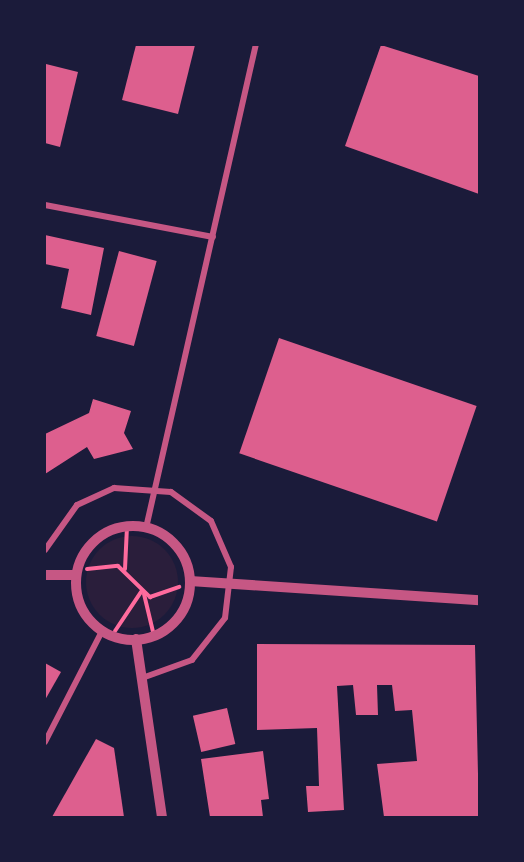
<!DOCTYPE html>
<html>
<head>
<meta charset="utf-8">
<style>
  body { margin:0 }
  #map { position:relative; width:524px; height:862px; overflow:hidden; background:#1b1b3a; font-family:Arial,sans-serif }
  div>[style] { position:absolute }
  [style*='--x'] { left:calc(var(--x)*1px); top:calc(var(--y)*1px); width:calc(var(--w)*1px); rotate:calc(var(--a)*1deg) }
  .green>* { inset:0; background:#2a1e3b }
  .round { border-radius:50% }
  .building>* { inset:0; background:#dd5f8e; transform-origin:0 0 }
  .path>* { height:4px; margin:-2px; padding:0 2px; transform-origin:2px; border-radius:2px; background:#ff6b9d }
  .minor>* { height:6px; margin:-3px; padding:0 3px; transform-origin:3px; border-radius:3px; background:#c65784 }
  .tertiary>* { height:10px; margin:-5px; padding:0 5px; transform-origin:5px; border-radius:5px; background:#c65784 }
  .tertiary>.ring { margin:-5px; padding:0; box-sizing:content-box; background:none; border:10px solid #c65784; border-radius:50% }
  span { translate:-50% -50%; white-space:nowrap; text-align:center; line-height:1.15; -webkit-text-stroke:4.5px #1b1b3a; paint-order:stroke }
  .frame { position:absolute; inset:0; border:46px solid #1b1b3a; pointer-events:none }
</style>
</head>
<body>
<div id="map">
  <div class="green">
    <div class="round" style="left:86px;top:536px;width:92px;height:92px"></div>
  </div>
  <div class="building">
    <div style="clip-path:polygon(136px 45px,195px 45px,178px 114px,122px 100px)"></div>
    <div style="clip-path:polygon(381px 45px,479px 76px,479px 194px,345px 146px)"></div>
    <div style="clip-path:polygon(46px 64px,78px 72px,60px 147px,45px 143px)"></div>
    <div style="clip-path:polygon(45px 235px,104px 248px,91px 315px,61px 308px,69px 269px,45px 264px)"></div>
    <div style="left:119px;top:251px;width:39px;height:88px;rotate:15deg"></div>
    <div style="left:279px;top:338px;width:209px;height:122px;rotate:19deg"></div>
    <div style="clip-path:polygon(93px 399px,131px 411px,124px 433px,133px 449px,94px 459px,87px 447px,45px 474px,45px 434px,89px 413px)"></div>
    <div style="clip-path:polygon(257px 644px,475px 645px,479px 817px,384px 817px,377px 764px,417px 761px,412px 710px,395px 711px,392px 685px,377px 685px,378px 715px,356px 715px,353px 685px,337px 686px,344px 810px,308px 812px,306px 786px,319px 786px,317px 728px,257px 730px)"></div>
    <div style="clip-path:polygon(45px 663px,61px 672px,45px 700px)"></div>
    <div style="left:227px;top:708px;width:37px;height:35px;rotate:77deg"></div>
    <div style="clip-path:polygon(96px 739px,114px 748px,124px 817px,52px 817px)"></div>
    <div style="clip-path:polygon(263px 751px,269px 799px,261px 800px,263px 817px,210px 817px,201px 759px)"></div>
  </div>
  <div class="path">
    <div style="--x:87;--y:569;--w:31;--a:-6"></div>
    <div style="--x:118;--y:566;--w:45;--a:44.1"></div>
    <div style="--x:150;--y:597;--w:31;--a:-19"></div>
    <div style="--x:125;--y:569;--w:43;--a:-87.3"></div>
    <div style="--x:144;--y:594;--w:43;--a:76.6"></div>
    <div style="--x:115;--y:631;--w:47;--a:-56.3"></div>
  </div>
  <div class="minor">
    <div style="--x:45;--y:205;--w:171;--a:10.8"></div>
    <div style="--x:146;--y:528;--w:495;--a:-77.2"></div>
    <div style="--x:45;--y:550;--w:55;--a:-54.6"></div>
    <div style="--x:77;--y:505;--w:41;--a:-24.7"></div>
    <div style="--x:114;--y:488;--w:57;--a:4"></div>
    <div style="--x:171;--y:492;--w:49;--a:35.9"></div>
    <div style="--x:211;--y:521;--w:50;--a:66.5"></div>
    <div style="--x:231;--y:567;--w:51;--a:96.7"></div>
    <div style="--x:225;--y:618;--w:53;--a:128.2"></div>
    <div style="--x:192;--y:660;--w:53;--a:160.2"></div>
    <div style="--x:45;--y:742;--w:125;--a:-62.8"></div>
  </div>
  <div class="tertiary">
    <div class="ring" style="left:76px;top:526px;width:104px;height:104px"></div>
    <div style="--x:45;--y:575;--w:31;--a:0"></div>
    <div style="--x:190;--y:581;--w:290;--a:3.8"></div>
    <div style="--x:136;--y:639;--w:180;--a:81.7"></div>
  </div>
  <div class="frame"></div>
</div>
</body>
</html>
